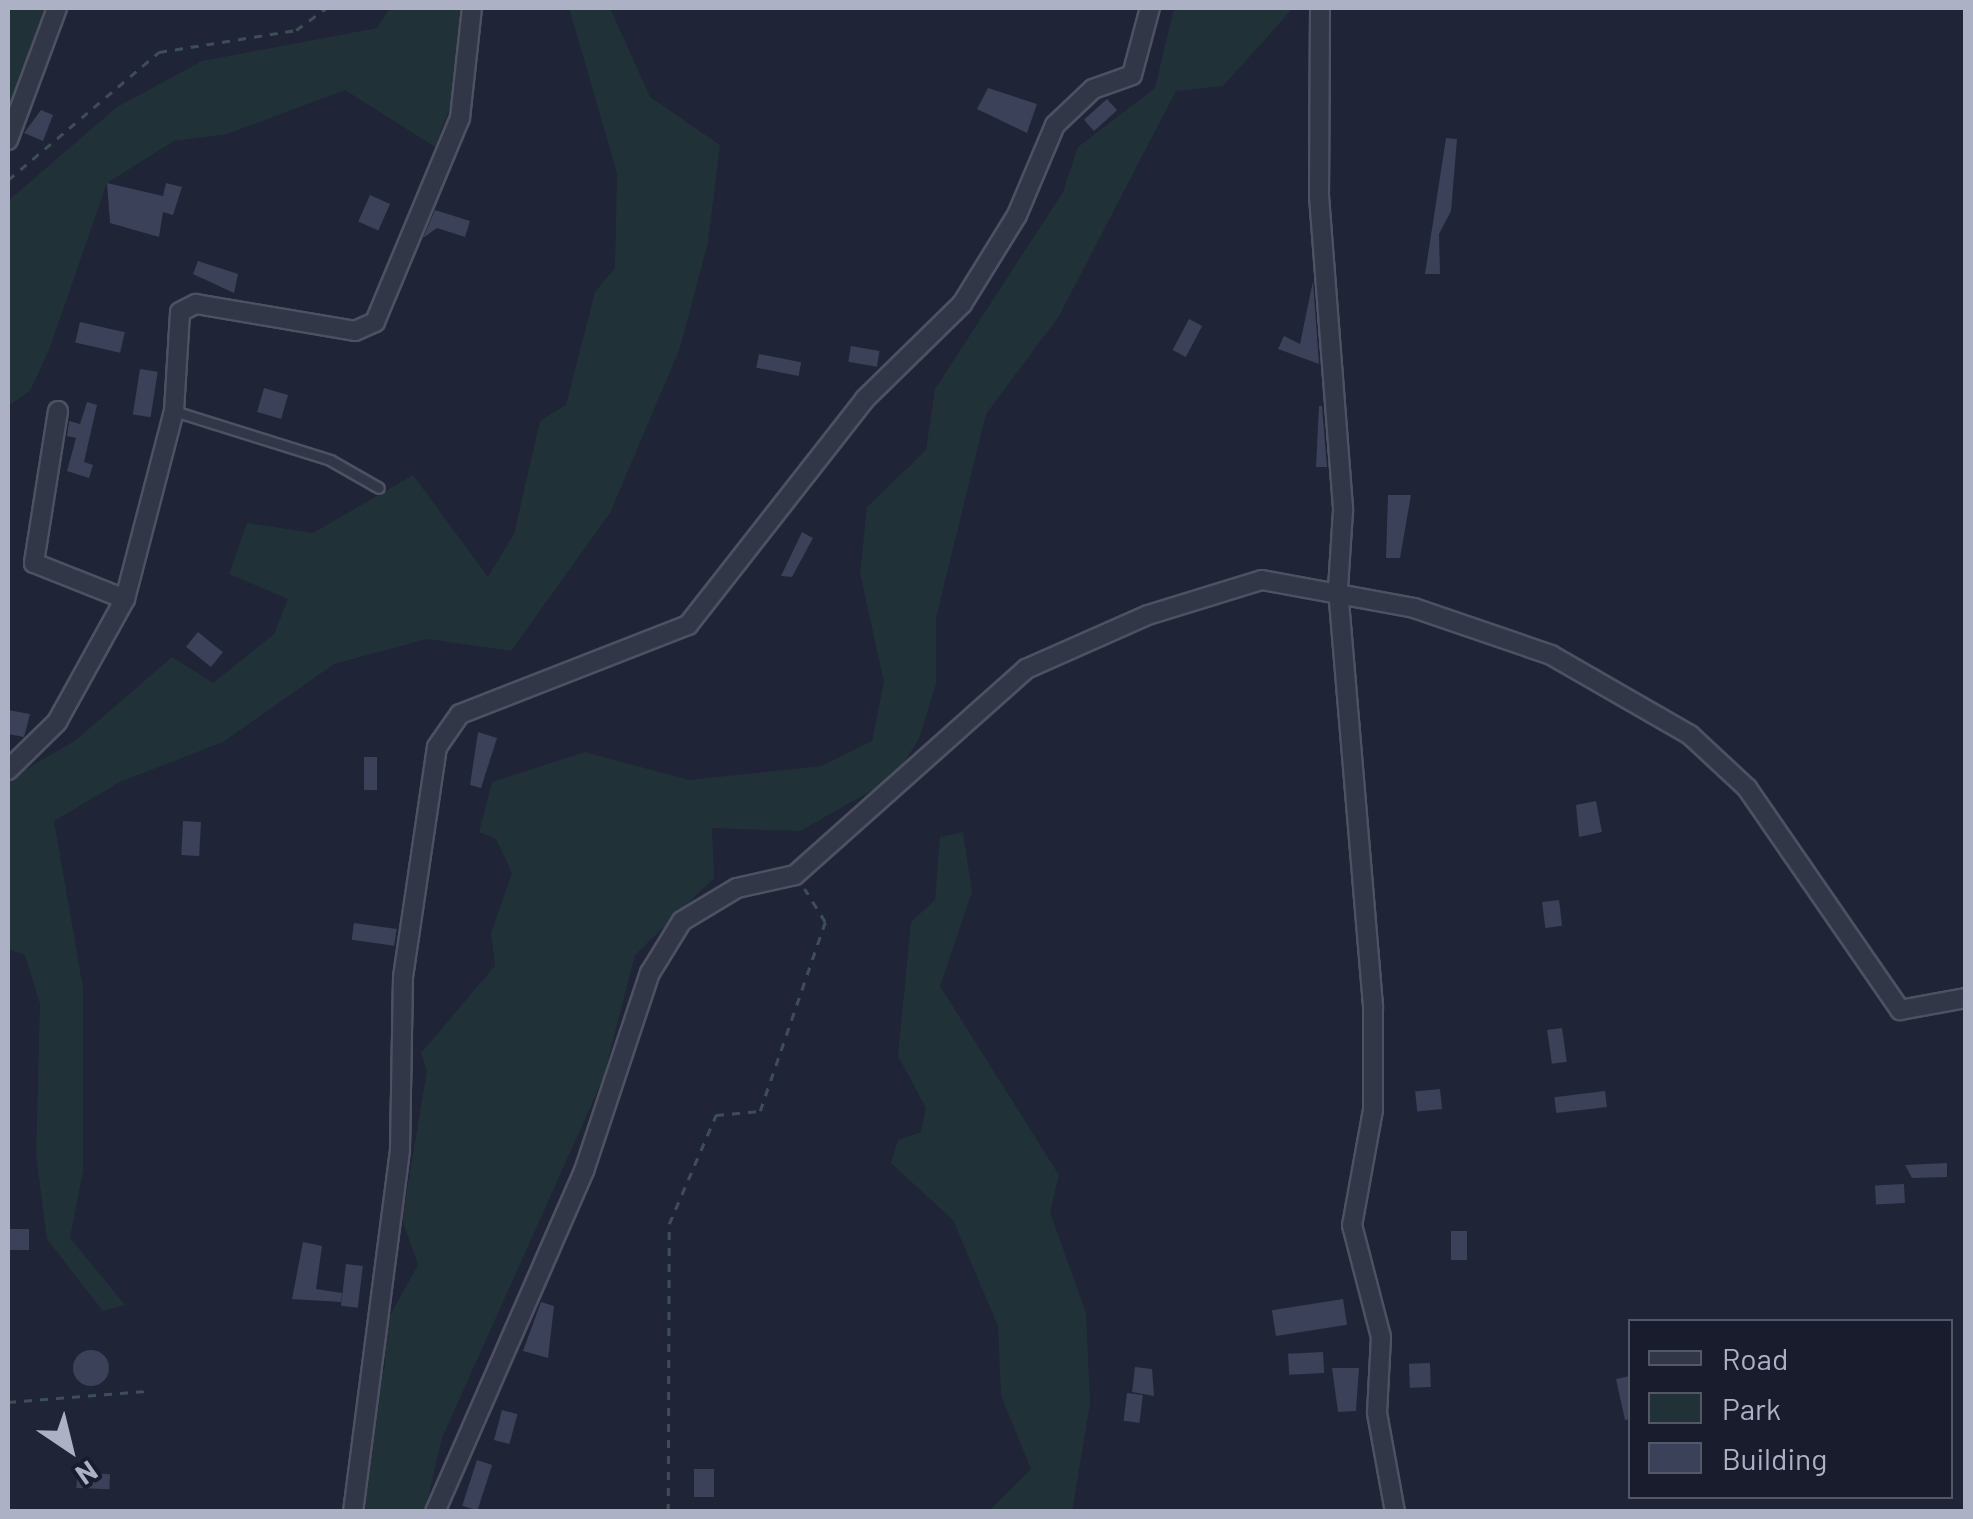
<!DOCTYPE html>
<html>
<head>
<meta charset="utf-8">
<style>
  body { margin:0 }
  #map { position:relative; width:1973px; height:1519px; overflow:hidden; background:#1f2437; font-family:Barlow,sans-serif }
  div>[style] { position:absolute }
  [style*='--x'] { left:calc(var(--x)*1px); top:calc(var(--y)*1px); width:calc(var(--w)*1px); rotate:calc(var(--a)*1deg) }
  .green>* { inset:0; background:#213138 }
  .building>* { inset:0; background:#3b4158; transform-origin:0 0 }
  .round { border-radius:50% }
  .path>* { height:2.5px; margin-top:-1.25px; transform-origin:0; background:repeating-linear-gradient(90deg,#3e4e56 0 8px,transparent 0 16px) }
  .roads { filter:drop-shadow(2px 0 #4d5163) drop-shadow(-2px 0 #4d5163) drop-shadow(0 2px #4d5163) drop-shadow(0 -2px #4d5163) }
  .lane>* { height:9px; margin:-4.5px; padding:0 4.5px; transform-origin:4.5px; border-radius:4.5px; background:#323748 }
  .street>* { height:18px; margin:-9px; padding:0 9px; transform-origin:9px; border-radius:9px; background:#323748 }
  span { translate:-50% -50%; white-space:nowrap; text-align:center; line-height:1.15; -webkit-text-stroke:9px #181c2c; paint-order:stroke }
  .frame { position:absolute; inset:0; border:10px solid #acb1c5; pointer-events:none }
  .legend { position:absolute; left:1628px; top:1319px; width:325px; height:180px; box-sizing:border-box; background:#181c2c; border:2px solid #535869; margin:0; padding:12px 18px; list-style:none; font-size:30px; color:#acb1c5 }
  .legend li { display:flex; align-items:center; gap:20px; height:50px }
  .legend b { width:50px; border:2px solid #535869 }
  .north { position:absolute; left:20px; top:1399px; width:100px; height:100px; -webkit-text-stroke:8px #181c2c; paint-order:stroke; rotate:145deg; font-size:28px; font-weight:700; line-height:40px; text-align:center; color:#acb1c5 }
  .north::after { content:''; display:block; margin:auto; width:35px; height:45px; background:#acb1c5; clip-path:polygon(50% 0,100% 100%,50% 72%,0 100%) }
</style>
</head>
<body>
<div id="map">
  <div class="green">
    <div style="clip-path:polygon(8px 8px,45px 8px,8px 109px)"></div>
    <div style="clip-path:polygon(390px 8px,465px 8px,461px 79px,435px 147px,345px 90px,227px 134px,174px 141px,107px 183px,49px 350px,30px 391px,8px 406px,8px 201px,117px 107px,202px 61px,377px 28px)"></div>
    <div style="clip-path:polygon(569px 8px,610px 8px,650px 97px,720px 145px,708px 242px,680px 348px,610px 513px,511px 651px,427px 639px,334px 664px,223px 742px,120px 782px,54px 821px,83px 988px,83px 1171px,70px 1238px,125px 1305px,103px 1311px,47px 1239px,36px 1155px,40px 1004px,25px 955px,8px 949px,8px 780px,76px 740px,172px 657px,213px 683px,274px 634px,288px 599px,229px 574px,247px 523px,313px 533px,413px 475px,488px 577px,514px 534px,540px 421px,566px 405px,595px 292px,615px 268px,617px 173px)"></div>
    <div style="clip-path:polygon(1174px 8px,1293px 8px,1223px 86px,1176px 91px,1059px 316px,986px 414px,936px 618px,936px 684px,919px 739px,894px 778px,800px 831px,712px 828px,714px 878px,635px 955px,603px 1079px,442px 1438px,425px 1511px,366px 1511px,358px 1471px,385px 1364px,382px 1330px,418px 1265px,402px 1219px,427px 1071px,421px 1053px,495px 966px,491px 933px,512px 873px,496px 839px,479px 832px,492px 782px,585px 752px,689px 780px,822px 766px,872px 741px,884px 682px,860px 573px,867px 507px,926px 450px,935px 389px,1063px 192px,1078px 147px,1155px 88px)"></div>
    <div style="clip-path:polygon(963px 832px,972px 892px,940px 986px,1059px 1175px,1050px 1212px,1086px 1313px,1090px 1403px,1072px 1511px,989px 1511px,1031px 1469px,1001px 1396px,998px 1326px,953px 1220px,891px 1163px,898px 1140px,921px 1132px,926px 1108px,898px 1056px,911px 922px,935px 900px,940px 837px)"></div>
  </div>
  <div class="building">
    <div style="clip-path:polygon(988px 88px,1037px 104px,1027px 133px,977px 109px)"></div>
    <div style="left:1107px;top:99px;width:15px;height:31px;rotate:48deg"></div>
    <div style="clip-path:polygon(41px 110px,53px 115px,43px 141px,24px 133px)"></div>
    <div style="clip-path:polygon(1446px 138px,1457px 139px,1451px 211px,1439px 234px,1440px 274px,1425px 274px)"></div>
    <div style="clip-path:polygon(107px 183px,163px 196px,166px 183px,182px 187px,173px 215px,163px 212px,159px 237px,110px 223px)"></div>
    <div style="left:370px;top:195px;width:22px;height:29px;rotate:24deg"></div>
    <div style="clip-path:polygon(435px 210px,470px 221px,465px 237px,437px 228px,423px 238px)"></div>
    <div style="clip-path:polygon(198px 261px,238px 274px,234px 293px,193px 274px)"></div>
    <div style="clip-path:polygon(1313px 281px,1319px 364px,1278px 349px,1284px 336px,1300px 344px)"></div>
    <div style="left:1189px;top:319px;width:15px;height:35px;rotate:28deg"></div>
    <div style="left:80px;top:322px;width:46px;height:21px;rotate:13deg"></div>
    <div style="left:851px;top:346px;width:29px;height:16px;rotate:10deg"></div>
    <div style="left:759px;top:354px;width:43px;height:14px;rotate:11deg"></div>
    <div style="left:140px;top:369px;width:18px;height:46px;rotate:9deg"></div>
    <div style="left:264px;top:388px;width:25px;height:25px;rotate:16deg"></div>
    <div style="clip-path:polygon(87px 402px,97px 405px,84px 462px,93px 465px,89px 478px,67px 471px,76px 438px,67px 436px,69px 421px,80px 424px)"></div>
    <div style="clip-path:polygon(1319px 406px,1322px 406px,1327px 467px,1316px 467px)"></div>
    <div style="clip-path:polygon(1388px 495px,1411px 495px,1400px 558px,1386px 558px)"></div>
    <div style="clip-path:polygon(802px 532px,813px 538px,792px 577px,781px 576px)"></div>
    <div style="left:198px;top:632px;width:32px;height:19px;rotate:39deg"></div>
    <div style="clip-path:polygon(8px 710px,30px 714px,24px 737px,8px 734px)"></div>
    <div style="clip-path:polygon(478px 732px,497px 738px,481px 788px,470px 785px)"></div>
    <div style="left:364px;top:757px;width:13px;height:33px"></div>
    <div style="clip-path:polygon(1596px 801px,1602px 832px,1579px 837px,1576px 805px)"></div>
    <div style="left:183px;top:821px;width:18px;height:34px;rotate:3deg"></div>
    <div style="left:1559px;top:900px;width:26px;height:17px;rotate:83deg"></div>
    <div style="left:354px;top:923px;width:43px;height:17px;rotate:8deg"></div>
    <div style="left:1562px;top:1028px;width:34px;height:15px;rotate:82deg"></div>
    <div style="left:1440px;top:1089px;width:20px;height:25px;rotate:84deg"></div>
    <div style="left:1605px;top:1091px;width:16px;height:51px;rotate:83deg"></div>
    <div style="clip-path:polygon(1947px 1163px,1947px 1177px,1912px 1178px,1905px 1165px)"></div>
    <div style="left:1904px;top:1184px;width:19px;height:29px;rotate:87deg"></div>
    <div style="left:8px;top:1229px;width:21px;height:21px"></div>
    <div style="left:1451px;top:1231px;width:16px;height:29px"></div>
    <div style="clip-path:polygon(303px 1242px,322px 1246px,316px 1289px,342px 1293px,341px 1302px,292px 1299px)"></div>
    <div style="left:346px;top:1264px;width:17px;height:42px;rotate:7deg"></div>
    <div style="left:1343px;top:1299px;width:26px;height:72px;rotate:81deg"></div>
    <div style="clip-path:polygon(541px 1302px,554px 1306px,548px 1358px,523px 1351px)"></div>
    <div class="round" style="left:73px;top:1350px;width:36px;height:36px"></div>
    <div style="left:1323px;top:1352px;width:21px;height:35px;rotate:87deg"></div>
    <div style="left:1430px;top:1363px;width:24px;height:21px;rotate:88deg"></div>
    <div style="clip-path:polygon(1135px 1367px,1152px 1369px,1154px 1396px,1132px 1392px)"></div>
    <div style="clip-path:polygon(1332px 1368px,1359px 1368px,1356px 1411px,1338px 1412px)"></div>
    <div style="clip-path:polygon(1630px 1376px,1630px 1419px,1625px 1420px,1616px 1379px)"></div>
    <div style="left:1127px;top:1393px;width:16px;height:28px;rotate:7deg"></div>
    <div style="left:502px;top:1410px;width:16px;height:31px;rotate:15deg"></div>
    <div style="left:477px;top:1460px;width:16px;height:48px;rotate:18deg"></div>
    <div style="left:714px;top:1469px;width:28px;height:20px;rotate:90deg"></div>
    <div style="left:77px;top:1473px;width:33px;height:15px;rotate:2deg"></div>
  </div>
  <div class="path">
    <div style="--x:8;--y:180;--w:198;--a:-40.3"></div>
    <div style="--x:159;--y:52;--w:139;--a:-9.1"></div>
    <div style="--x:296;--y:30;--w:37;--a:-36"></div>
    <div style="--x:8;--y:1402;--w:138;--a:-4.6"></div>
    <div style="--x:668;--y:1512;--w:288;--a:-89.8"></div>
    <div style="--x:669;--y:1224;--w:119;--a:-66.7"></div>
    <div style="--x:716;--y:1115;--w:44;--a:-5.2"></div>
    <div style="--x:760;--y:1111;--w:200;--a:-71"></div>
    <div style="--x:825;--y:922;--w:39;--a:-122"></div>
  </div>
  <div class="roads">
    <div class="lane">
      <div style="--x:174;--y:411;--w:164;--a:17.4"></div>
      <div style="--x:330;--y:460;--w:56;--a:29.7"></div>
    </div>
    <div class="street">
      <div style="--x:1320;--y:8;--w:188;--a:90.3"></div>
      <div style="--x:1319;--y:196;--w:316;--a:85.6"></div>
      <div style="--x:1343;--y:511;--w:78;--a:93.7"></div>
      <div style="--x:1338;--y:589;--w:421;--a:85.2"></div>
      <div style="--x:1373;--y:1009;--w:101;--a:90"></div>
      <div style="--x:1373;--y:1110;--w:117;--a:100.3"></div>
      <div style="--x:1352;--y:1225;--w:116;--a:75.5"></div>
      <div style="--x:1381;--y:1337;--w:76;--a:93"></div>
      <div style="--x:1377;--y:1413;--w:101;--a:79.7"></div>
      <div style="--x:8;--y:140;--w:141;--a:-69.6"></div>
      <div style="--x:58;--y:411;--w:154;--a:99"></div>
      <div style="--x:34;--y:563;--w:98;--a:21.6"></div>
      <div style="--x:8;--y:770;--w:69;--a:-44.4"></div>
      <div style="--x:57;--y:722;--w:141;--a:-61.1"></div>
      <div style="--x:125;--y:599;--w:194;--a:-75.4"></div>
      <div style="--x:174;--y:411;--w:99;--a:-86.5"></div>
      <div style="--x:180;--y:312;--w:18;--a:-27"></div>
      <div style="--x:196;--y:304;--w:161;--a:9.6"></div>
      <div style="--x:355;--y:331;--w:22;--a:-24"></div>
      <div style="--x:375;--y:322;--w:221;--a:-67.4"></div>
      <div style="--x:460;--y:118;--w:111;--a:-83.8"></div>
      <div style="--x:353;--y:1512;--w:366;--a:-82.6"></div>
      <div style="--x:400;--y:1149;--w:172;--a:-89"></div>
      <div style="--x:403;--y:977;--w:232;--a:-81.6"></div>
      <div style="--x:437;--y:747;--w:40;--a:-55.1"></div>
      <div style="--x:460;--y:714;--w:245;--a:-21.3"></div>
      <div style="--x:688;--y:625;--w:287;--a:-51.9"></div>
      <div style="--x:865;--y:399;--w:136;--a:-44.4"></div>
      <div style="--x:962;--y:304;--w:105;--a:-58.3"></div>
      <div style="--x:1017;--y:215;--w:98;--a:-67.1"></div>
      <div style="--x:1055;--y:125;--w:52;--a:-43.5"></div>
      <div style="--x:1093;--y:89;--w:41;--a:-19.7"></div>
      <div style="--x:1132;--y:75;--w:69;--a:-75"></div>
      <div style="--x:435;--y:1512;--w:372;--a:-66.4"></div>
      <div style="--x:584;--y:1171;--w:209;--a:-71.6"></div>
      <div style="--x:650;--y:973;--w:61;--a:-58.4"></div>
      <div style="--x:682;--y:921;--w:64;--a:-31"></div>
      <div style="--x:737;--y:888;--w:59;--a:-12.6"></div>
      <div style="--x:795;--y:875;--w:310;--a:-41.7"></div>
      <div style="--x:1026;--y:669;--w:133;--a:-23.9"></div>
      <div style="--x:1148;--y:615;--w:119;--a:-17.1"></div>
      <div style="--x:1262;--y:580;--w:155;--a:10.4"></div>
      <div style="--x:1414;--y:608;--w:145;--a:18.9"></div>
      <div style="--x:1551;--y:655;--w:160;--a:29.9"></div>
      <div style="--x:1690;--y:735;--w:78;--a:42.9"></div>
      <div style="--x:1747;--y:788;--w:270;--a:55.4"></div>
      <div style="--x:1900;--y:1010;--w:67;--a:-10.3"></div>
    </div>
  </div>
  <div class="frame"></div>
  <ul class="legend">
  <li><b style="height:12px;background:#323748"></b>Road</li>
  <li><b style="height:28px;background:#213138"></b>Park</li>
  <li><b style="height:28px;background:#3b4158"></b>Building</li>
  </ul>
  <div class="north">N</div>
</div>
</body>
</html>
